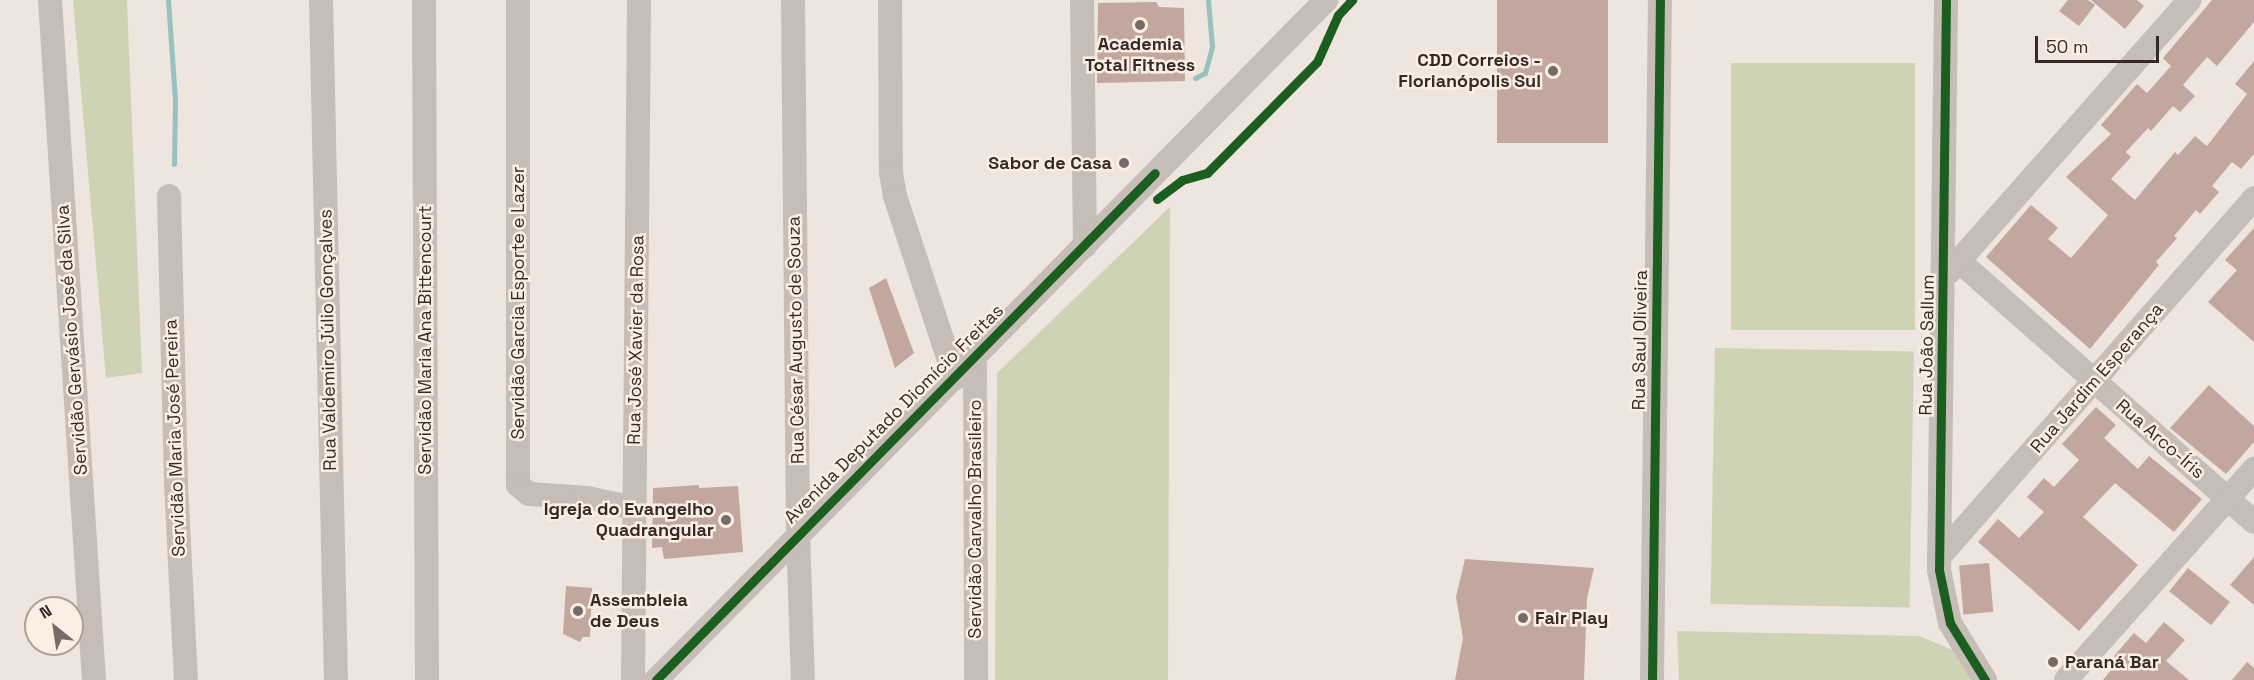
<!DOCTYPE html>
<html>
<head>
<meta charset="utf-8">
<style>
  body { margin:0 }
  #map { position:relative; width:2254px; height:680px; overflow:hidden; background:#ede5de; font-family:"Space Grotesk",sans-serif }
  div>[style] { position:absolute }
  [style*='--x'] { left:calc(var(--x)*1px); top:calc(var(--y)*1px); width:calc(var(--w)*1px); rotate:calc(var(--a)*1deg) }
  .green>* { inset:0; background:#cfd3b6; transform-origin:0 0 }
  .stream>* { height:5px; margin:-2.5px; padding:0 2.5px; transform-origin:2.5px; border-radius:2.5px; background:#98c2bf }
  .building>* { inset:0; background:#c2a79e; transform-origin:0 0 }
  .minor>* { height:24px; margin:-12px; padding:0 12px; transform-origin:12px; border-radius:12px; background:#c6bdb7 }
  .cycleway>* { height:9px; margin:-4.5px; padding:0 4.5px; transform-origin:4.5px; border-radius:4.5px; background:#1b5e20 }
  .dots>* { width:16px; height:16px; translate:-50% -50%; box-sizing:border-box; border:3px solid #fbefe4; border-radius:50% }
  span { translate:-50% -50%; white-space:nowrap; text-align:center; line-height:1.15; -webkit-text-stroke:5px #fbefe4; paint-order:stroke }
  .poi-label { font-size:18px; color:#362a26; font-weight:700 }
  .right { translate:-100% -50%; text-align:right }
  .left { translate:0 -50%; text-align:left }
  .street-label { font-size:18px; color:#362a26 }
  .north { position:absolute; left:24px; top:596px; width:60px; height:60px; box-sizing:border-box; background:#fbefe4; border:2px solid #aca098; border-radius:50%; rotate:330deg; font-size:16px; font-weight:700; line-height:24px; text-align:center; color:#362a26 }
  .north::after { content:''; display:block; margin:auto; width:21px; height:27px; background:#766b66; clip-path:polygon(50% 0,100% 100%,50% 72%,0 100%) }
  .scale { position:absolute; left:2035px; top:36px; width:124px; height:27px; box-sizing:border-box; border:3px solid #362a26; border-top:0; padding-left:8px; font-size:18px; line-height:21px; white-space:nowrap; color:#362a26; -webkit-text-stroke:4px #fbefe4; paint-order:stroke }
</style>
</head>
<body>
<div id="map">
  <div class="green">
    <div style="clip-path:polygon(73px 0,127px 0,142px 373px,106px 378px)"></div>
    <div style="left:1731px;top:63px;width:184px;height:267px"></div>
    <div style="clip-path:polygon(1170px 207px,1168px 680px,995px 680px,997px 373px)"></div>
    <div style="left:1715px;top:348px;width:199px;height:256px;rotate:1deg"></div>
    <div style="clip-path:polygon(1677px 631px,1919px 636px,1955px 651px,1971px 680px,1679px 680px)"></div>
  </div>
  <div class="stream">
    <div style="--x:168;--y:0;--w:100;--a:86"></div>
    <div style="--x:175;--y:100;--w:64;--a:90.9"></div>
    <div style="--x:1195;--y:78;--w:11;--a:-27"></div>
    <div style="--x:1205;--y:73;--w:28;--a:-75"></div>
    <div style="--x:1212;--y:46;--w:46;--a:-95"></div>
  </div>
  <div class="building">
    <div style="left:1497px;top:0;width:111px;height:143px"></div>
    <div style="clip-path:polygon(2068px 0,2088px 0,2095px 5px,2079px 26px,2059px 11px)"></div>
    <div style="clip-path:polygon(2091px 0,2137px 0,2144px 6px,2125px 29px)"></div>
    <div style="clip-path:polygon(2212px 0,2254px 0,2254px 22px,2217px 66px,2207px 57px,2183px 85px,2195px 96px,2180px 112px,2173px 106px,2151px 131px,2148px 128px,2126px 152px,2131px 157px,2111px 179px,2135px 200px,2175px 152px,2178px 155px,2195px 136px,2207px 146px,2247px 94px,2235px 84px,2254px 61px,2254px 154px,2241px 169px,2232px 162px,2212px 186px,2219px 192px,2200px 214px,2196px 210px,2174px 236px,2177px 238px,2156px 262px,2159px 265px,2090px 349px,1986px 257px,2031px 205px,2058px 228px,2048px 239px,2071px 258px,2108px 215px,2066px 177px,2111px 134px,2101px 125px,2137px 84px,2147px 93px,2171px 66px,2163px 58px)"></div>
    <div style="clip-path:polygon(1156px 2px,1159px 7px,1184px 8px,1185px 81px,1097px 83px,1098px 3px)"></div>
    <div style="clip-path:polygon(2254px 228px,2254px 342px,2208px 302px,2237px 270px,2225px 260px)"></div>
    <div style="clip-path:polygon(886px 278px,914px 353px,895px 368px,869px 288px)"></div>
    <div style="clip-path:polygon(2209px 385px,2254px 426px,2254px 442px,2226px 474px,2170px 428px)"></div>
    <div style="clip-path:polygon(2096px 407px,2116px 425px,2104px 438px,2138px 469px,2149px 456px,2202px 499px,2174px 532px,2115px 483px,2083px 517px,2138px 565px,2079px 631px,1978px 542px,1998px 519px,2019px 538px,2044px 512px,2027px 497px,2044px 478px,2054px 487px,2079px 460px,2062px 444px)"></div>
    <div style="clip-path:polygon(699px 485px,699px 488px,738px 486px,743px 552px,664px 559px,662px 547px,652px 548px,653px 488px)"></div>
    <div style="clip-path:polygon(2254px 557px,2254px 605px,2230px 585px)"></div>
    <div style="clip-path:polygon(1465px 559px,1594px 568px,1587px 598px,1584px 680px,1455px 680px,1463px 638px,1456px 597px)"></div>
    <div style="left:1989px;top:563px;width:49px;height:30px;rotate:85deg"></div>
    <div style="left:2188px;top:568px;width:54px;height:30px;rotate:39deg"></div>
    <div style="clip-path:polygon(566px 586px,592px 588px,590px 637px,583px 637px,580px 642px,563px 634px)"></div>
    <div style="clip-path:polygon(2164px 622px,2185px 640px,2166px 661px,2189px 680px,2103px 680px,2119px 660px,2114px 656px,2134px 633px,2146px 643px)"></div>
    <div style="clip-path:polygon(2247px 662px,2254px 668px,2254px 680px,2232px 680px)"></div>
  </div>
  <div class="minor">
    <div style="--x:50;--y:0;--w:681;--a:86.3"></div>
    <div style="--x:321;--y:0;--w:680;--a:88.74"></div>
    <div style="--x:424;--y:0;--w:680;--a:89.75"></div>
    <div style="--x:518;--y:0;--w:485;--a:90"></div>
    <div style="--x:518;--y:485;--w:14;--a:39"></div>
    <div style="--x:529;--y:494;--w:58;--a:3.9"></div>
    <div style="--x:587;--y:498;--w:49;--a:11.8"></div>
    <div style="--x:793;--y:0;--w:533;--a:89.46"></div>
    <div style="--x:798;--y:533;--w:147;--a:88.1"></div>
    <div style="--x:890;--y:0;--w:173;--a:89.7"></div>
    <div style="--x:891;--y:173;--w:23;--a:80"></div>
    <div style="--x:895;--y:196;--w:192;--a:71.8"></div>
    <div style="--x:1082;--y:0;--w:246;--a:89.3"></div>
    <div style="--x:1946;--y:0;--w:570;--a:90.7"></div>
    <div style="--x:1939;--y:570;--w:54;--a:78.3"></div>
    <div style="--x:1950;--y:623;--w:67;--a:58.4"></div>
    <div style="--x:169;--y:196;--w:288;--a:88.6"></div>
    <div style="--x:176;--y:484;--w:196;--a:87.1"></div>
    <div style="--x:1959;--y:261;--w:394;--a:41.5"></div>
    <div style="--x:1949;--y:272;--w:363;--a:-48.5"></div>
    <div style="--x:975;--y:357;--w:323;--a:89.8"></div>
    <div style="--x:1939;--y:557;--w:478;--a:-48.7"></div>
    <div style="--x:633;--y:680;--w:680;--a:-89.49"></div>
    <div style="--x:656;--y:680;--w:955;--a:-45.42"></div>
    <div style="--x:1652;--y:680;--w:680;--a:-89.33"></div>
    <div style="--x:2066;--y:680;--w:283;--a:-48.3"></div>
  </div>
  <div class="cycleway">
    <div style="--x:1946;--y:0;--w:570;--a:90.7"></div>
    <div style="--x:1939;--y:570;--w:54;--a:78.3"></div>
    <div style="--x:1950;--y:623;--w:67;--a:58.4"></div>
    <div style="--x:1157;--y:199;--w:31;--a:-37"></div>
    <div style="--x:1182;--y:180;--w:26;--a:-16"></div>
    <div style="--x:1207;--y:173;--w:156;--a:-45.3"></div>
    <div style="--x:1317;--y:62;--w:51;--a:-65.9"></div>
    <div style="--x:1338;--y:15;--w:21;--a:-47"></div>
    <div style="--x:656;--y:680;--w:711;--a:-45.46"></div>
    <div style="--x:1652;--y:680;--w:680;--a:-89.33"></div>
  </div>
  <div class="dots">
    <div style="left:1140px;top:25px;background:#766b66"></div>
    <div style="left:1553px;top:71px;background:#766b66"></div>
    <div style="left:1124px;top:163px;background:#766b66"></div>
    <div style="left:726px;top:520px;background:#766b66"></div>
    <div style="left:578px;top:611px;background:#766b66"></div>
    <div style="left:1523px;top:618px;background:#766b66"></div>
    <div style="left:2053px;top:662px;background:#766b66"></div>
  </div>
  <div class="poi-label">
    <span style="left:1140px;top:55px">Academia<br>Total Fitness</span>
    <span class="right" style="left:1541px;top:71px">CDD Correios -<br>Florianópolis Sul</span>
    <span class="right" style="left:1112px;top:163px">Sabor de Casa</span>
    <span class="right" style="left:714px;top:520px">Igreja do Evangelho<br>Quadrangular</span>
    <span class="left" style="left:590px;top:611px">Assembleia<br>de Deus</span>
    <span class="left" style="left:1535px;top:618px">Fair Play</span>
    <span class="left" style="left:2065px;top:662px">Paraná Bar</span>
  </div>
  <div class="street-label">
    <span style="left:518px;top:303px;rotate:-90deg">Servidão Garcia Esporte e Lazer</span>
    <span style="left:72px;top:340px;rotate:-94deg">Servidão Gervásio José da Silva</span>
    <span style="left:328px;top:340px;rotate:-91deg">Rua Valdemiro Júlio Gonçalves</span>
    <span style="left:425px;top:340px;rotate:-90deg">Servidão Maria Ana Bittencourt</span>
    <span style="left:636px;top:340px;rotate:-89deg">Rua José Xavier da Rosa</span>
    <span style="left:796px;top:340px;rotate:-91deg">Rua César Augusto de Souza</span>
    <span style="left:1640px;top:340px;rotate:-89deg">Rua Saul Oliveira</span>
    <span style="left:1927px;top:345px;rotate:-89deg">Rua João Sallum</span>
    <span style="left:2097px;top:378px;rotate:-49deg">Rua Jardim Esperança</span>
    <span style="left:894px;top:414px;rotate:-45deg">Avenida Deputado Diomício Freitas</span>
    <span style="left:175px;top:438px;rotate:-92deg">Servidão Maria José Pereira</span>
    <span style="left:2160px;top:439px;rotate:41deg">Rua Arco-Íris</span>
    <span style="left:975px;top:519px;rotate:-90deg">Servidão Carvalho Brasileiro</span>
  </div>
  <div class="north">N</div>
  <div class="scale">50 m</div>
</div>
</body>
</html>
